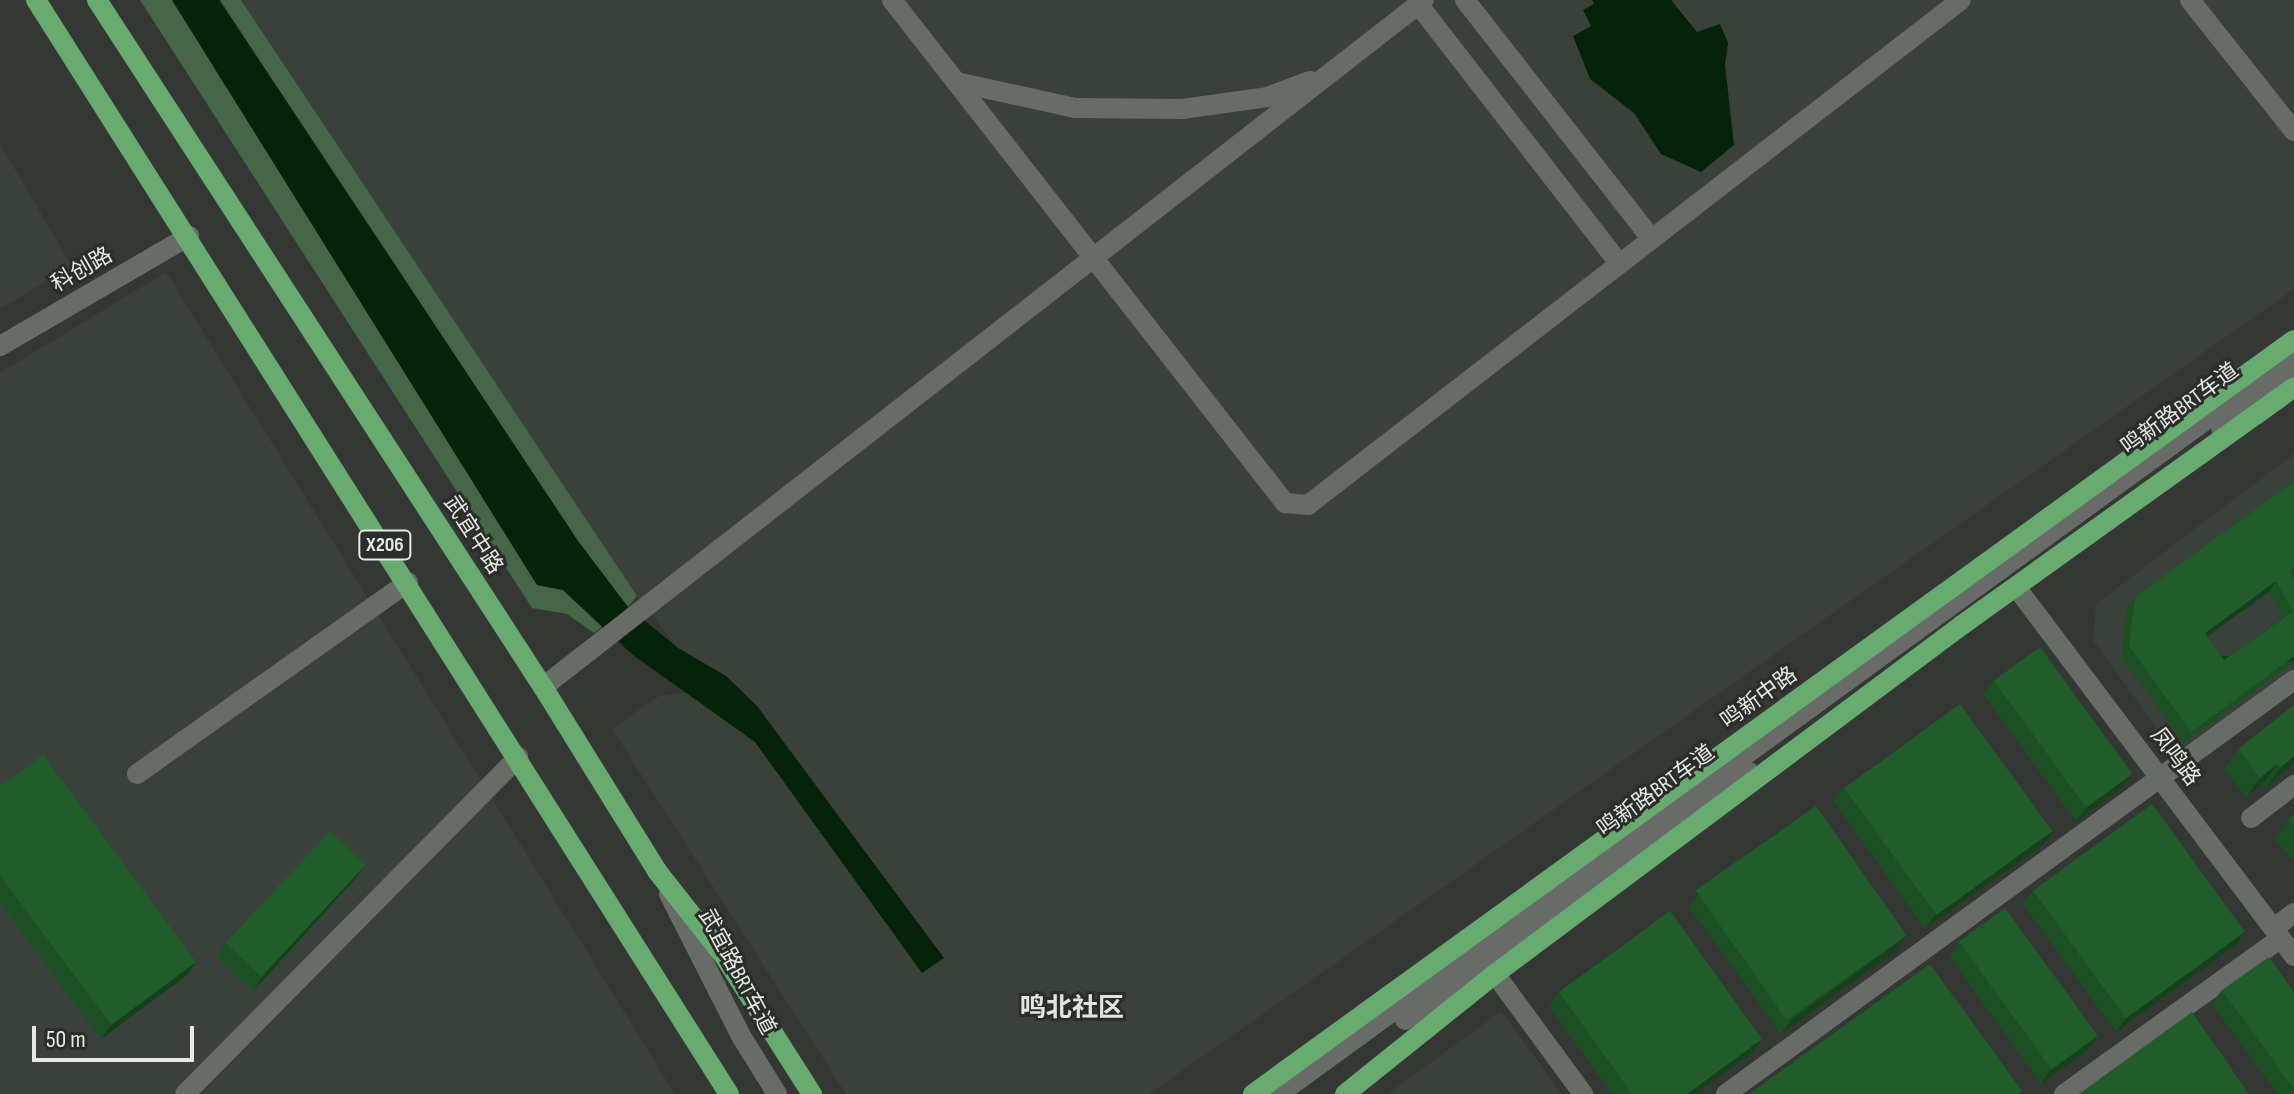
<!DOCTYPE html>
<html>
<head>
<meta charset="utf-8">
<style>
  body { margin:0 }
  #map { position:relative; width:2294px; height:1094px; overflow:hidden; background:#343734; font-family:"Sofia Sans Condensed","Noto Sans SC",sans-serif }
  div>[style] { position:absolute }
  [style*='--x'] { left:calc(var(--x)*1px); top:calc(var(--y)*1px); width:calc(var(--w)*1px); rotate:calc(var(--a)*1deg) }
  .built>* { inset:0; background:#3a413a }
  .green>* { inset:0; background:#456747 }
  .water>* { inset:0; background:#042308 }
  .minor>* { height:20px; margin:-10px; padding:0 10px; transform-origin:10px; border-radius:10px; background:#686b68 }
  .major>* { height:20px; margin:-10px; padding:0 10px; transform-origin:10px; border-radius:10px; background:#67ab70 }
  .wall>* { inset:0; background:#1c5024 }
  .shaded-wall>* { inset:0; background:#17411d; transform-origin:0 0 }
  .building>* { inset:0; background:#215d2a; transform-origin:0 0 }
  span { translate:-50% -50%; white-space:nowrap; text-align:center; line-height:1.15; -webkit-text-stroke:6px #2a2d2a; paint-order:stroke }
  .shield-label span { padding:2px 6px; background:#2a2d2a; border:2px solid; border-radius:6px; -webkit-text-stroke-width:0 }
  .shield-label { font-size:20px; color:#e7e9e7; font-weight:700 }
  .street-label { font-size:22px; color:#e7e9e7 }
  .quarter-label { font-size:26px; color:#e1e5e1; font-weight:700 }
  .scale { position:absolute; left:32px; top:1026px; width:162px; height:36px; box-sizing:border-box; border:4px solid #e7e9e7; border-top:0; padding-left:10px; font-size:24px; line-height:28px; white-space:nowrap; color:#e7e9e7; -webkit-text-stroke:6px #2a2d2a; paint-order:stroke }
</style>
</head>
<body>
<div id="map">
  <div class="built">
    <div style="clip-path:polygon(241px 0,2294px 0,2294px 289px,1149px 1094px,846px 1094px,612px 729px,659px 696px,687px 692px,755px 742px,922px 972px,943px 957px,726px 676px,678px 648px,637px 596px)"></div>
    <div style="clip-path:polygon(0 144px,72px 266px,0 309px)"></div>
    <div style="clip-path:polygon(166px 272px,675px 1094px,0 1094px,0 373px)"></div>
    <div style="clip-path:polygon(2294px 454px,2294px 692px,2187px 770px,2093px 640px,2096px 604px)"></div>
    <div style="clip-path:polygon(1501px 1011px,1562px 1094px,1388px 1094px)"></div>
  </div>
  <div class="green">
    <div style="clip-path:polygon(140px 0,172px 0,537px 585px,563px 590px,602px 627px,594px 633px,567px 614px,532px 608px)"></div>
    <div style="clip-path:polygon(220px 0,241px 0,637px 596px,628px 607px,578px 541px)"></div>
  </div>
  <div class="water">
    <div style="clip-path:polygon(172px 0,219px 0,578px 541px,628px 607px,678px 648px,726px 676px,757px 706px,944px 958px,922px 973px,755px 742px,633px 655px,563px 590px,537px 585px)"></div>
    <div style="clip-path:polygon(1592px 0,1671px 0,1697px 32px,1720px 24px,1728px 43px,1725px 65px,1734px 145px,1701px 172px,1661px 154px,1634px 113px,1590px 79px,1573px 36px,1591px 26px,1583px 10px,1594px 4px)"></div>
  </div>
  <div class="minor">
    <div style="--x:892;--y:0;--w:638;--a:52"></div>
    <div style="--x:1285;--y:503;--w:23;--a:5"></div>
    <div style="--x:1308;--y:505;--w:825;--a:-37.72"></div>
    <div style="--x:1465;--y:0;--w:302;--a:52"></div>
    <div style="--x:2190;--y:0;--w:167;--a:51.6"></div>
    <div style="--x:1418;--y:4;--w:326;--a:52.2"></div>
    <div style="--x:956;--y:82;--w:122;--a:12.3"></div>
    <div style="--x:1075;--y:108;--w:107;--a:0.5"></div>
    <div style="--x:1182;--y:109;--w:86;--a:-8"></div>
    <div style="--x:1267;--y:97;--w:46;--a:-20.4"></div>
    <div style="--x:0;--y:346;--w:219;--a:-30.2"></div>
    <div style="--x:2221;--y:428;--w:91;--a:-36.5"></div>
    <div style="--x:2016;--y:587;--w:462;--a:53"></div>
    <div style="--x:543;--y:687;--w:1117;--a:-37.95"></div>
    <div style="--x:137;--y:774;--w:332;--a:-35.3"></div>
    <div style="--x:2251;--y:818;--w:54;--a:-37.5"></div>
    <div style="--x:669;--y:894;--w:159;--a:63.1"></div>
    <div style="--x:741;--y:1036;--w:68;--a:58.2"></div>
    <div style="--x:2274;--y:928;--w:25;--a:-37"></div>
    <div style="--x:1495;--y:974;--w:149;--a:53.7"></div>
    <div style="--x:1405;--y:1020;--w:424;--a:-35.8"></div>
    <div style="--x:185;--y:1094;--w:474;--a:-45.3"></div>
    <div style="--x:1279;--y:1094;--w:1255;--a:-36.02"></div>
    <div style="--x:1726;--y:1094;--w:703;--a:-36.09"></div>
    <div style="--x:2064;--y:1094;--w:267;--a:-35.7"></div>
  </div>
  <div class="major">
    <div style="--x:36;--y:0;--w:1295;--a:57.65"></div>
    <div style="--x:97;--y:0;--w:819;--a:57.01"></div>
    <div style="--x:543;--y:687;--w:216;--a:58.2"></div>
    <div style="--x:657;--y:871;--w:108;--a:51.8"></div>
    <div style="--x:724;--y:956;--w:164;--a:57.5"></div>
    <div style="--x:1253;--y:1094;--w:1285;--a:-35.92"></div>
    <div style="--x:1345;--y:1094;--w:192;--a:-38.7"></div>
    <div style="--x:1495;--y:974;--w:583;--a:-36.77"></div>
    <div style="--x:1962;--y:625;--w:408;--a:-35.6"></div>
  </div>
  <div class="wall">
    <div style="clip-path:polygon(evenodd,2294px 481px,2294px 574px,2292px 575px,2294px 662px,2184px 743px,2121px 657px,2127px 608px,2135px 597px,2294px 481px,2269px 592px,2283px 618px,2224px 660px,2207px 636px,2269px 592px)"></div>
    <div style="clip-path:polygon(1993px 680px,2122px 788px,2076px 822px,1983px 694px)"></div>
    <div style="clip-path:polygon(2238px 749px,2294px 763px,2266px 788px,2263px 784px,2246px 798px,2224px 769px)"></div>
    <div style="clip-path:polygon(0 786px,196px 962px,186px 976px,101px 1039px,0 903px)"></div>
    <div style="clip-path:polygon(1843px 787px,2053px 831px,2043px 845px,1925px 929px,1833px 801px)"></div>
    <div style="clip-path:polygon(2294px 815px,2294px 863px,2275px 839px,2289px 819px)"></div>
    <div style="clip-path:polygon(366px 864px,356px 878px,253px 991px,216px 957px,226px 943px)"></div>
    <div style="clip-path:polygon(2033px 890px,2245px 932px,2235px 946px,2116px 1032px,2023px 904px)"></div>
    <div style="clip-path:polygon(1698px 893px,1899px 949px,1781px 1034px,1689px 907px)"></div>
    <div style="clip-path:polygon(1959px 942px,2098px 1036px,2088px 1050px,2041px 1084px,1949px 956px)"></div>
    <div style="clip-path:polygon(2222px 990px,2294px 992px,2294px 1094px,2277px 1094px,2212px 1004px)"></div>
    <div style="clip-path:polygon(1559px 992px,1752px 1053px,1696px 1094px,1612px 1094px,1549px 1007px)"></div>
  </div>
  <div class="shaded-wall">
    <div style="clip-path:polygon(2276px 581px,2269px 592px,2197px 644px,2205px 633px)"></div>
    <div style="left:2294px;top:656px;width:6px;height:128px;rotate:90deg"></div>
    <div style="clip-path:polygon(2294px 756px,2294px 763px,2266px 788px,2280px 768px)"></div>
    <div style="clip-path:polygon(2277px 764px,2263px 784px,2246px 798px,2260px 778px)"></div>
    <div style="clip-path:polygon(2132px 774px,2122px 788px,2076px 822px,2086px 808px)"></div>
    <div style="clip-path:polygon(2053px 831px,2043px 845px,1925px 929px,1935px 915px)"></div>
    <div style="clip-path:polygon(366px 864px,356px 878px,253px 991px,262px 977px)"></div>
    <div style="clip-path:polygon(2245px 932px,2235px 946px,2116px 1032px,2126px 1018px)"></div>
    <div style="clip-path:polygon(1908px 935px,1899px 949px,1781px 1034px,1791px 1020px)"></div>
    <div style="clip-path:polygon(196px 962px,186px 976px,101px 1039px,111px 1025px)"></div>
    <div style="clip-path:polygon(2098px 1036px,2088px 1050px,2041px 1084px,2051px 1069px)"></div>
    <div style="clip-path:polygon(1762px 1039px,1752px 1053px,1696px 1094px,1687px 1094px)"></div>
  </div>
  <div class="building">
    <div style="clip-path:polygon(evenodd,2294px 481px,2294px 568px,2290px 571px,2294px 579px,2294px 656px,2191px 732px,2129px 646px,2135px 597px,2294px 481px,2276px 581px,2293px 612px,2224px 660px,2205px 633px,2276px 581px)"></div>
    <div style="left:2040px;top:647px;width:157px;height:57px;rotate:54deg"></div>
    <div style="left:1960px;top:704px;width:157px;height:143px;rotate:54deg"></div>
    <div style="clip-path:polygon(2294px 705px,2294px 756px,2280px 768px,2277px 764px,2260px 778px,2238px 749px)"></div>
    <div style="clip-path:polygon(43px 755px,196px 962px,111px 1025px,0 875px,0 786px)"></div>
    <div style="left:2152px;top:804px;width:158px;height:147px;rotate:54deg"></div>
    <div style="left:1816px;top:806px;width:158px;height:147px;rotate:55deg"></div>
    <div style="clip-path:polygon(2294px 815px,2294px 825px,2289px 819px)"></div>
    <div style="left:330px;top:831px;width:49px;height:153px;rotate:43deg"></div>
    <div style="left:2005px;top:908px;width:158px;height:57px;rotate:54deg"></div>
    <div style="clip-path:polygon(1670px 911px,1762px 1039px,1687px 1094px,1632px 1094px,1559px 992px)"></div>
    <div style="clip-path:polygon(2269px 957px,2294px 992px,2294px 1089px,2222px 990px)"></div>
    <div style="clip-path:polygon(1930px 964px,2022px 1091px,2018px 1094px,1749px 1094px)"></div>
    <div style="clip-path:polygon(2192px 1012px,2249px 1094px,2079px 1094px)"></div>
  </div>
  <div class="shield-label">
    <span style="left:385px;top:545px">X206</span>
  </div>
  <div class="street-label">
    <span style="left:82px;top:270px;rotate:-30deg">科创路</span>
    <span style="left:2180px;top:409px;rotate:-36deg">鸣新路BRT车道</span>
    <span style="left:473px;top:535px;rotate:57deg">武宜中路</span>
    <span style="left:1759px;top:698px;rotate:-36deg">鸣新中路</span>
    <span style="left:2175px;top:757px;rotate:53deg">凤鸣路</span>
    <span style="left:1656px;top:791px;rotate:-36deg">鸣新路BRT车道</span>
    <span style="left:737px;top:972px;rotate:62deg">武宜路BRT车道</span>
  </div>
  <div class="quarter-label">
    <span style="left:1072px;top:1009px">鸣北社区</span>
  </div>
  <div class="scale">50 m</div>
</div>
</body>
</html>
